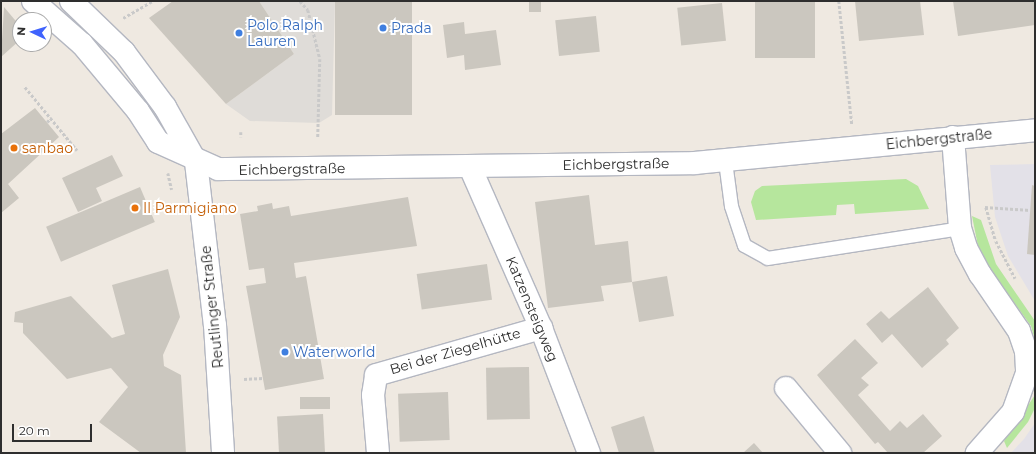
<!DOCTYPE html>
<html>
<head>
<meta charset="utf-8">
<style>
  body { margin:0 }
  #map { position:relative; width:1036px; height:454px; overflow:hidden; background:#efe9e1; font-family:Montserrat,sans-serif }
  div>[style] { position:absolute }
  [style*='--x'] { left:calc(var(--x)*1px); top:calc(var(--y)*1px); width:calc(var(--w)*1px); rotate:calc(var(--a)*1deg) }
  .industrial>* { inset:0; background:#e3e1e8 }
  .green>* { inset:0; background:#b6e69d }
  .plaza>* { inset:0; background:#dfdcd8 }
  .building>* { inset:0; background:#cbc7bf; transform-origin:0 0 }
  .path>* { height:2.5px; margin-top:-1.25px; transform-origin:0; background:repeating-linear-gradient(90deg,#c9c9c9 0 3px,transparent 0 5px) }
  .roads { filter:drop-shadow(1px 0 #b4b7c1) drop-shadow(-1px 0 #b4b7c1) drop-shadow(0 1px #b4b7c1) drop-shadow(0 -1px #b4b7c1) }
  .service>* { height:13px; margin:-6.5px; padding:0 6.5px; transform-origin:6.5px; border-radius:6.5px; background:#fff }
  .minor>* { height:22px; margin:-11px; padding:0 11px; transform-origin:11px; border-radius:11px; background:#fff }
  .secondary>* { height:22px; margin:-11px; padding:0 11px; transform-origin:11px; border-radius:11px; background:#fff }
  .dots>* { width:11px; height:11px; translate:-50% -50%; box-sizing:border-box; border:2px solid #fff; border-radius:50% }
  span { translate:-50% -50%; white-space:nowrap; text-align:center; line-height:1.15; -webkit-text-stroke:4px #fff; paint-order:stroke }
  .shop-label { font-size:14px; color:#366cbe }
  .left { translate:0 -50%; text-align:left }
  .street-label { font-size:14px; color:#2e2e2e }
  .food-label { font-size:14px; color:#c56008 }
  .frame { position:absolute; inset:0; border:2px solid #2e2e2e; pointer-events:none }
  .north { position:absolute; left:12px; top:12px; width:40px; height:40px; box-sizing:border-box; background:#fff; border:1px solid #ababab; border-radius:50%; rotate:274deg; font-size:11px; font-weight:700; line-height:16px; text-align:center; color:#2e2e2e }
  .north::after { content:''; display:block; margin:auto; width:14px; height:18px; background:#4063fd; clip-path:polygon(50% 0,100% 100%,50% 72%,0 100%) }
  .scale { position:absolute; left:12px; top:424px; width:80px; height:18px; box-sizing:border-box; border:2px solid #2e2e2e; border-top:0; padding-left:5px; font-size:12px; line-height:14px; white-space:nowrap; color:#2e2e2e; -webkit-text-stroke:3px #fff; paint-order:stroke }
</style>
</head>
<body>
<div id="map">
  <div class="industrial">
    <div style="clip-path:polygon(1035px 164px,1035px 301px,1008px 256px,995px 217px,990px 165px)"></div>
    <div style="clip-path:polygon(1035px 423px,1035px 453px,1011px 453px,1024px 439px)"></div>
  </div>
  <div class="green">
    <div style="clip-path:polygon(906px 179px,918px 186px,929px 209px,855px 214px,854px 204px,837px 205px,836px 215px,756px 220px,751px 202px,755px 191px,762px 186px)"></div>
    <div style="clip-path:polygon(972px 216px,981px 220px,996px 264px,1035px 321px,1035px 340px,1031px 326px,989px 268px,978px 246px)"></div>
    <div style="clip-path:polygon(1035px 395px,1035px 408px,1028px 422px,1007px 448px,1004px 441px)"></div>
  </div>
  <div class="plaza">
    <div style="clip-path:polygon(259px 1px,335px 1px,332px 115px,319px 123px,250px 121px,226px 104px,294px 54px)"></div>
  </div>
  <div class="building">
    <div style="clip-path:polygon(173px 1px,259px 1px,294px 54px,226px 104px,149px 18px)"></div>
    <div style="left:335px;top:1px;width:77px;height:114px"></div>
    <div style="left:529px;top:1px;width:12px;height:11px"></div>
    <div style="left:755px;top:1px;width:60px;height:57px"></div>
    <div style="clip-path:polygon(855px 1px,920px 1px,924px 35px,859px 41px)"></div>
    <div style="clip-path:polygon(953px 1px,1035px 1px,1035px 25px,958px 36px)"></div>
    <div style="left:722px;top:3px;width:38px;height:45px;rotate:84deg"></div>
    <div style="clip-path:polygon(4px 7px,20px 26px,20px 40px,1px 57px)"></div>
    <div style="left:596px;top:16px;width:36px;height:41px;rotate:84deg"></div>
    <div style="clip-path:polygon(464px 22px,465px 34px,496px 30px,501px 65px,465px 70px,464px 55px,447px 58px,443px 25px)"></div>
    <div style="clip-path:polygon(35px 108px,59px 137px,8px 184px,19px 198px,1px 213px,1px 134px)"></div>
    <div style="clip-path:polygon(112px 155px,123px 176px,96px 188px,102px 201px,78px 212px,62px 178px)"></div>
    <div style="clip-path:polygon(1032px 185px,1035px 186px,1035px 255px,1027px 254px)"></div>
    <div style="left:140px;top:187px;width:38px;height:102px;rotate:67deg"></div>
    <div style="clip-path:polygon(589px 195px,595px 245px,628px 241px,632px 282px,667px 276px,674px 316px,639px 322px,632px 282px,601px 286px,604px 301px,548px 308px,535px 202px)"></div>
    <div style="clip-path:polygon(408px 197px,417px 246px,294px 263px,296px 278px,306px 276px,324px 379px,265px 390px,246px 286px,266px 283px,264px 268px,249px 270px,240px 214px,258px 211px,257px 206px,272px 203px,273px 209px,289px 206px,291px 216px)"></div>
    <div style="left:487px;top:264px;width:36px;height:71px;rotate:82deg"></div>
    <div style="clip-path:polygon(168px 269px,180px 317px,163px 355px,164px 366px,181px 375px,186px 453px,141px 453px,99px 422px,128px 387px,111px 368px,67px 379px,23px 333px,23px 323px,14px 322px,15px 312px,71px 296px,112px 338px,125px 334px,112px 285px)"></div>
    <div style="clip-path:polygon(928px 287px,959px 328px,946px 340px,949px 344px,922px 368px,892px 334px,882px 343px,866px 324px,881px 311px,889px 319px)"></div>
    <div style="clip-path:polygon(855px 339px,878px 363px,861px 378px,869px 385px,858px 395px,890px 431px,900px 421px,907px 428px,923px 414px,942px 436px,923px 453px,888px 453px,878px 442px,875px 444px,817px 375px)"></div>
    <div style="left:529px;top:367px;width:52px;height:43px;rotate:89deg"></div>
    <div style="left:448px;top:392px;width:48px;height:50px;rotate:88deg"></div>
    <div style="left:330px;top:397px;width:12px;height:30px;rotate:90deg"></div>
    <div style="left:323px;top:414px;width:39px;height:46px;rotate:87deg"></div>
    <div style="clip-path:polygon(644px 416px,655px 453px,619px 453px,611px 427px)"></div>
    <div style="clip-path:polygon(754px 443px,763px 453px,743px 453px)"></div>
  </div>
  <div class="path">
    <div style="--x:300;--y:1;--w:12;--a:48"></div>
    <div style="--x:308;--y:10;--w:50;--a:76.2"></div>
    <div style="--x:320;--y:59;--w:78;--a:91.5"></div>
    <div style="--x:839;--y:1;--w:124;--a:84"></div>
    <div style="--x:123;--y:18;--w:34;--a:-30"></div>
    <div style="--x:25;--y:87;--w:82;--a:50.5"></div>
    <div style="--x:47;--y:122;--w:6;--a:-45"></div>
    <div style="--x:241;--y:132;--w:5;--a:90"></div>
    <div style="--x:168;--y:173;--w:17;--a:77"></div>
    <div style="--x:985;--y:207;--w:45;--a:3.8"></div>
    <div style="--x:986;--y:207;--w:35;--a:74"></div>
    <div style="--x:996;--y:241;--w:42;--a:62.8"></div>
    <div style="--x:244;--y:379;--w:19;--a:-3"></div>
  </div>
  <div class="roads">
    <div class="service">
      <div style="--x:725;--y:161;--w:45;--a:82.4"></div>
      <div style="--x:731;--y:206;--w:41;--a:71.6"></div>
      <div style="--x:744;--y:245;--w:26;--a:29"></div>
      <div style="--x:767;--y:258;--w:195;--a:-8.8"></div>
    </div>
    <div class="minor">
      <div style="--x:953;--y:137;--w:91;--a:85.6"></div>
      <div style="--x:960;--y:228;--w:21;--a:73"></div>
      <div style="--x:966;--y:248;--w:30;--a:62"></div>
      <div style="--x:980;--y:274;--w:69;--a:55.6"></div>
      <div style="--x:1019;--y:331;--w:21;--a:71"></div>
      <div style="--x:1026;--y:351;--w:22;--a:87"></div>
      <div style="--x:1027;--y:373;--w:41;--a:109.7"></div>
      <div style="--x:1013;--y:412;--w:55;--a:131.3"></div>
      <div style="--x:196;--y:162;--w:164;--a:83.4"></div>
      <div style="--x:215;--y:325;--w:128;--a:86.4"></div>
      <div style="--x:470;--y:167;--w:176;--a:66.2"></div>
      <div style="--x:541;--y:328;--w:134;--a:69"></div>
      <div style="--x:786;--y:388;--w:85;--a:50.3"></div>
      <div style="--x:378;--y:453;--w:58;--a:-94.9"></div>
      <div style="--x:373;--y:395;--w:20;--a:-81"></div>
      <div style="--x:376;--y:375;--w:172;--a:-15.9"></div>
    </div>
    <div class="secondary">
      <div style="--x:33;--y:1;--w:65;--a:41.3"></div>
      <div style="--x:82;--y:44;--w:87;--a:50.1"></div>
      <div style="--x:138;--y:111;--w:37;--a:57"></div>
      <div style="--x:158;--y:142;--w:66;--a:24.2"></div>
      <div style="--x:218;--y:169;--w:477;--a:-0.7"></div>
      <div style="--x:695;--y:163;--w:342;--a:-5.5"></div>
      <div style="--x:71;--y:1;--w:74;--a:43.9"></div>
      <div style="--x:124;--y:52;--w:69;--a:53.3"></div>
      <div style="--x:165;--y:107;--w:63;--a:60.6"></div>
    </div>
  </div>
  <div class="dots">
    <div style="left:383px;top:28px;background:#3f7fe0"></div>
    <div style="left:239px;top:33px;background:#3f7fe0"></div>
    <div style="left:14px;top:148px;background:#e8710a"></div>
    <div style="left:135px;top:208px;background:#e8710a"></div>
    <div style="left:285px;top:352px;background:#3f7fe0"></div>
  </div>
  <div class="shop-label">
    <span class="left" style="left:247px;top:33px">Polo Ralph<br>Lauren</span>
    <span class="left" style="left:391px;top:28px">Prada</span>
    <span class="left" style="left:293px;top:352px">Waterworld</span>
  </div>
  <div class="street-label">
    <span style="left:939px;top:139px;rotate:-6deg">Eichbergstraße</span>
    <span style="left:616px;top:164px;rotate:-1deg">Eichbergstraße</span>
    <span style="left:292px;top:169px;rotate:-1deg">Eichbergstraße</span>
    <span style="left:212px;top:307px;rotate:-96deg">Reutlinger Straße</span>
    <span style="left:532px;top:309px;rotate:67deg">Katzensteigweg</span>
    <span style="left:455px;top:351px;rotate:-16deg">Bei der Ziegelhütte</span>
  </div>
  <div class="food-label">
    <span class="left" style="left:22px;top:148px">sanbao</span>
    <span class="left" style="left:143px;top:208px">Il Parmigiano</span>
  </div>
  <div class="frame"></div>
  <div class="north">N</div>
  <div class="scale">20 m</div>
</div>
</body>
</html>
